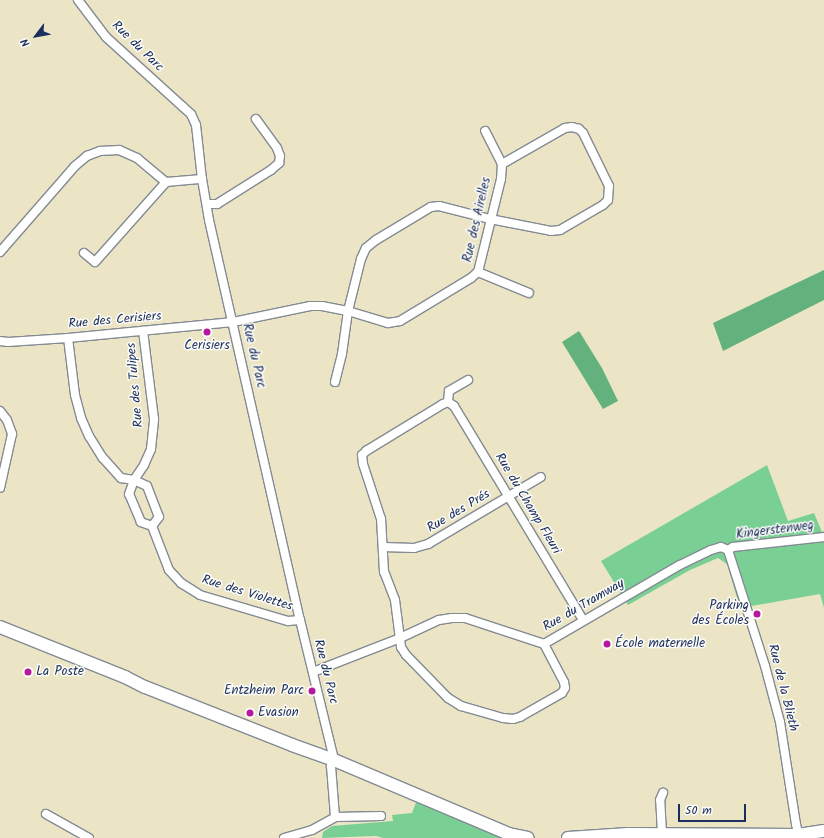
<!DOCTYPE html>
<html>
<head>
<meta charset="utf-8">
<style>
  body { margin:0 }
  #map { position:relative; width:824px; height:838px; overflow:hidden; background:#ebe5c6; font-family:Kalam,sans-serif }
  div>[style] { position:absolute }
  [style*='--x'] { left:calc(var(--x)*1px); top:calc(var(--y)*1px); width:calc(var(--w)*1px); rotate:calc(var(--a)*1deg) }
  .green>* { inset:0; background:#7ad094 }
  .forest>* { inset:0; background:#63b27e }
  .roads { filter:drop-shadow(1px 0 #838a92) drop-shadow(-1px 0 #838a92) drop-shadow(0 1px #838a92) drop-shadow(0 -1px #838a92) }
  .minor>* { height:8px; margin:-4px; padding:0 4px; transform-origin:4px; border-radius:4px; background:#fff }
  .secondary>* { height:12px; margin:-6px; padding:0 6px; transform-origin:6px; border-radius:6px; background:#fff }
  .dots>* { width:11px; height:11px; translate:-50% -50%; box-sizing:border-box; border:2px solid #fdfcf7; border-radius:50% }
  span { translate:-50% -50%; white-space:nowrap; text-align:center; line-height:1.15; -webkit-text-stroke:3px #fdfcf7; paint-order:stroke }
  .street-label { font-size:13px; color:#1b2f5e }
  .poi-label { font-size:13px; color:#1b2f5e }
  .right { translate:-100% -50%; text-align:right }
  .left { translate:0 -50%; text-align:left }
  .north { position:absolute; left:16px; top:16px; width:40px; height:40px; -webkit-text-stroke:3px #fdfcf7; paint-order:stroke; rotate:238deg; font-size:11px; font-weight:700; line-height:16px; text-align:center; color:#1b2f5e }
  .north::after { content:''; display:block; margin:auto; width:14px; height:18px; background:#1b2f5e; clip-path:polygon(50% 0,100% 100%,50% 72%,0 100%) }
  .scale { position:absolute; left:678px; top:804px; width:68px; height:18px; box-sizing:border-box; border:2px solid #1b2f5e; border-top:0; padding-left:5px; font-size:12px; line-height:14px; white-space:nowrap; color:#1b2f5e; -webkit-text-stroke:3px #fdfcf7; paint-order:stroke }
</style>
</head>
<body>
<div id="map">
  <div class="green">
    <div style="clip-path:polygon(767px 465px,788px 521px,814px 513px,822px 532px,824px 531px,824px 608px,820px 594px,740px 608px,727px 564px,718px 558px,690px 570px,628px 605px,601px 561px)"></div>
    <div style="clip-path:polygon(417px 800px,506px 838px,383px 838px,376px 836px,322px 838px,323px 832px,332px 826px,393px 821px,392px 815px,412px 813px)"></div>
  </div>
  <div class="forest">
    <div style="clip-path:polygon(824px 270px,824px 300px,723px 351px,713px 323px)"></div>
    <div style="clip-path:polygon(579px 331px,602px 368px,618px 401px,603px 409px,562px 342px)"></div>
  </div>
  <div class="roads">
    <div class="minor">
      <div style="--x:78;--y:0;--w:46;--a:52.9"></div>
      <div style="--x:106;--y:37;--w:103;--a:42.2"></div>
      <div style="--x:182;--y:106;--w:12;--a:42"></div>
      <div style="--x:191;--y:114;--w:12;--a:66"></div>
      <div style="--x:196;--y:125;--w:54;--a:83.7"></div>
      <div style="--x:202;--y:179;--w:42;--a:80.3"></div>
      <div style="--x:209;--y:220;--w:410;--a:77.2"></div>
      <div style="--x:300;--y:620;--w:144;--a:76.3"></div>
      <div style="--x:334;--y:760;--w:7;--a:117"></div>
      <div style="--x:331;--y:766;--w:51;--a:85.5"></div>
      <div style="--x:207;--y:204;--w:10;--a:0"></div>
      <div style="--x:217;--y:204;--w:64;--a:-32.2"></div>
      <div style="--x:271;--y:170;--w:11;--a:-41"></div>
      <div style="--x:279;--y:163;--w:7;--a:-82"></div>
      <div style="--x:280;--y:156;--w:9;--a:-111"></div>
      <div style="--x:277;--y:148;--w:36;--a:-126"></div>
      <div style="--x:0;--y:252;--w:114;--a:-48.9"></div>
      <div style="--x:75;--y:166;--w:16;--a:-40"></div>
      <div style="--x:87;--y:156;--w:14;--a:-21"></div>
      <div style="--x:100;--y:151;--w:19;--a:-3"></div>
      <div style="--x:119;--y:150;--w:20;--a:24"></div>
      <div style="--x:137;--y:158;--w:38;--a:40"></div>
      <div style="--x:166;--y:182;--w:36;--a:-5"></div>
      <div style="--x:84;--y:253;--w:14;--a:39"></div>
      <div style="--x:95;--y:262;--w:107;--a:-48.4"></div>
      <div style="--x:478;--y:272;--w:55;--a:22.4"></div>
      <div style="--x:68;--y:338;--w:57;--a:83"></div>
      <div style="--x:75;--y:395;--w:24;--a:75"></div>
      <div style="--x:81;--y:418;--w:20;--a:66"></div>
      <div style="--x:89;--y:436;--w:26;--a:58"></div>
      <div style="--x:103;--y:458;--w:27;--a:48"></div>
      <div style="--x:121;--y:478;--w:13;--a:9"></div>
      <div style="--x:134;--y:480;--w:18;--a:-56"></div>
      <div style="--x:144;--y:465;--w:17;--a:-66"></div>
      <div style="--x:151;--y:449;--w:30;--a:-84"></div>
      <div style="--x:154;--y:419;--w:89;--a:-97.1"></div>
      <div style="--x:0;--y:341;--w:8;--a:7"></div>
      <div style="--x:8;--y:342;--w:60;--a:-3.8"></div>
      <div style="--x:68;--y:338;--w:166;--a:-5.5"></div>
      <div style="--x:233;--y:322;--w:79;--a:-11.7"></div>
      <div style="--x:310;--y:306;--w:12;--a:0"></div>
      <div style="--x:322;--y:306;--w:26;--a:11"></div>
      <div style="--x:348;--y:311;--w:42;--a:16.7"></div>
      <div style="--x:388;--y:323;--w:12;--a:-9"></div>
      <div style="--x:400;--y:321;--w:83;--a:-31.2"></div>
      <div style="--x:471;--y:278;--w:9;--a:-41"></div>
      <div style="--x:478;--y:272;--w:96;--a:-76.1"></div>
      <div style="--x:501;--y:179;--w:15;--a:-86"></div>
      <div style="--x:502;--y:164;--w:37;--a:-117"></div>
      <div style="--x:335;--y:382;--w:29;--a:-76"></div>
      <div style="--x:342;--y:354;--w:43;--a:-82.1"></div>
      <div style="--x:348;--y:311;--w:54;--a:-76"></div>
      <div style="--x:361;--y:259;--w:12;--a:-66"></div>
      <div style="--x:366;--y:248;--w:13;--a:-39"></div>
      <div style="--x:376;--y:240;--w:64;--a:-31"></div>
      <div style="--x:431;--y:207;--w:8;--a:-7"></div>
      <div style="--x:439;--y:206;--w:53;--a:14.3"></div>
      <div style="--x:490;--y:219;--w:62;--a:11.1"></div>
      <div style="--x:551;--y:231;--w:9;--a:-6"></div>
      <div style="--x:560;--y:230;--w:50;--a:-30.2"></div>
      <div style="--x:603;--y:205;--w:7;--a:-45"></div>
      <div style="--x:608;--y:200;--w:14;--a:-86"></div>
      <div style="--x:609;--y:186;--w:59;--a:-116.1"></div>
      <div style="--x:583;--y:133;--w:6;--a:-135"></div>
      <div style="--x:579;--y:129;--w:7;--a:-164"></div>
      <div style="--x:572;--y:127;--w:7;--a:172"></div>
      <div style="--x:565;--y:128;--w:73;--a:150.3"></div>
      <div style="--x:448;--y:402;--w:11;--a:-85"></div>
      <div style="--x:449;--y:391;--w:22;--a:-30"></div>
      <div style="--x:0;--y:411;--w:11;--a:52"></div>
      <div style="--x:7;--y:420;--w:15;--a:70"></div>
      <div style="--x:12;--y:434;--w:55;--a:102.5"></div>
      <div style="--x:134;--y:480;--w:14;--a:25"></div>
      <div style="--x:147;--y:486;--w:33;--a:69"></div>
      <div style="--x:159;--y:517;--w:11;--a:128"></div>
      <div style="--x:152;--y:526;--w:12;--a:-160"></div>
      <div style="--x:141;--y:522;--w:30;--a:-113"></div>
      <div style="--x:129;--y:494;--w:15;--a:-70"></div>
      <div style="--x:152;--y:526;--w:47;--a:68.9"></div>
      <div style="--x:169;--y:570;--w:18;--a:47"></div>
      <div style="--x:181;--y:583;--w:22;--a:32"></div>
      <div style="--x:200;--y:595;--w:92;--a:16.5"></div>
      <div style="--x:288;--y:621;--w:12;--a:-5"></div>
      <div style="--x:383;--y:547;--w:31;--a:2"></div>
      <div style="--x:414;--y:548;--w:15;--a:-16"></div>
      <div style="--x:428;--y:544;--w:131;--a:-30.7"></div>
      <div style="--x:728;--y:550;--w:122;--a:72.3"></div>
      <div style="--x:765;--y:666;--w:58;--a:75"></div>
      <div style="--x:780;--y:722;--w:103;--a:81.1"></div>
      <div style="--x:796;--y:824;--w:14;--a:78"></div>
      <div style="--x:728;--y:550;--w:6;--a:-31"></div>
      <div style="--x:733;--y:547;--w:92;--a:-6.3"></div>
      <div style="--x:544;--y:644;--w:43;--a:62.2"></div>
      <div style="--x:564;--y:682;--w:6;--a:81"></div>
      <div style="--x:565;--y:688;--w:6;--a:121"></div>
      <div style="--x:562;--y:693;--w:48;--a:150.3"></div>
      <div style="--x:520;--y:717;--w:7;--a:164"></div>
      <div style="--x:513;--y:719;--w:10;--a:-174"></div>
      <div style="--x:503;--y:718;--w:44;--a:-164.1"></div>
      <div style="--x:461;--y:706;--w:15;--a:-148"></div>
      <div style="--x:448;--y:698;--w:60;--a:-134.3"></div>
      <div style="--x:406;--y:655;--w:9;--a:-122"></div>
      <div style="--x:401;--y:647;--w:47;--a:-97.3"></div>
      <div style="--x:395;--y:600;--w:30;--a:-111"></div>
      <div style="--x:384;--y:572;--w:53;--a:-93.2"></div>
      <div style="--x:381;--y:519;--w:58;--a:-108.1"></div>
      <div style="--x:363;--y:464;--w:9;--a:-96"></div>
      <div style="--x:362;--y:455;--w:6;--a:-45"></div>
      <div style="--x:366;--y:451;--w:90;--a:-31.4"></div>
      <div style="--x:443;--y:404;--w:5;--a:-22"></div>
      <div style="--x:448;--y:402;--w:7;--a:34"></div>
      <div style="--x:454;--y:406;--w:250;--a:58.9"></div>
      <div style="--x:313;--y:672;--w:93;--a:-21.3"></div>
      <div style="--x:400;--y:638;--w:43;--a:-24.8"></div>
      <div style="--x:439;--y:620;--w:13;--a:-9"></div>
      <div style="--x:452;--y:618;--w:13;--a:0"></div>
      <div style="--x:465;--y:618;--w:83;--a:18.2"></div>
      <div style="--x:544;--y:644;--w:157;--a:-30.2"></div>
      <div style="--x:680;--y:565;--w:34;--a:-26"></div>
      <div style="--x:711;--y:550;--w:10;--a:-17"></div>
      <div style="--x:721;--y:547;--w:8;--a:23"></div>
      <div style="--x:46;--y:814;--w:49;--a:29.2"></div>
      <div style="--x:662;--y:834;--w:34;--a:-93"></div>
      <div style="--x:660;--y:800;--w:8;--a:-67"></div>
      <div style="--x:284;--y:838;--w:29;--a:-16"></div>
      <div style="--x:312;--y:830;--w:26;--a:-29"></div>
      <div style="--x:335;--y:817;--w:46;--a:-1.2"></div>
    </div>
    <div class="secondary">
      <div style="--x:0;--y:627;--w:135;--a:21.8"></div>
      <div style="--x:125;--y:677;--w:22;--a:27"></div>
      <div style="--x:145;--y:687;--w:158;--a:21.5"></div>
      <div style="--x:292;--y:745;--w:45;--a:19.7"></div>
      <div style="--x:334;--y:760;--w:190;--a:22.9"></div>
      <div style="--x:509;--y:834;--w:19;--a:12"></div>
      <div style="--x:568;--y:838;--w:60;--a:-3.8"></div>
      <div style="--x:628;--y:834;--w:170;--a:0.3"></div>
      <div style="--x:798;--y:835;--w:26;--a:-9"></div>
    </div>
  </div>
  <div class="dots">
    <div style="left:207px;top:332px;background:#b5179e"></div>
    <div style="left:757px;top:614px;background:#b5179e"></div>
    <div style="left:607px;top:644px;background:#b5179e"></div>
    <div style="left:28px;top:672px;background:#b5179e"></div>
    <div style="left:312px;top:691px;background:#b5179e"></div>
    <div style="left:250px;top:713px;background:#b5179e"></div>
  </div>
  <div class="street-label">
    <span style="left:137px;top:47px;rotate:44deg">Rue du Parc</span>
    <span style="left:478px;top:220px;rotate:-77deg">Rue des Airelles</span>
    <span style="left:115px;top:321px;rotate:-5deg">Rue des Cerisiers</span>
    <span style="left:253px;top:356px;rotate:77deg">Rue du Parc</span>
    <span style="left:136px;top:385px;rotate:-95deg">Rue des Tulipes</span>
    <span style="left:527px;top:504px;rotate:59deg">Rue du Champ Fleuri</span>
    <span style="left:459px;top:512px;rotate:-31deg">Rue des Prés</span>
    <span style="left:775px;top:531px;rotate:-7deg">Kingerstenweg</span>
    <span style="left:247px;top:594px;rotate:17deg">Rue des Violettes</span>
    <span style="left:584px;top:606px;rotate:-30deg">Rue du Tramway</span>
    <span style="left:325px;top:672px;rotate:76deg">Rue du Parc</span>
    <span style="left:782px;top:688px;rotate:76deg">Rue de la Blieth</span>
  </div>
  <div class="poi-label">
    <span style="left:207px;top:346px">Cerisiers</span>
    <span class="right" style="left:749px;top:614px">Parking<br>des Écoles</span>
    <span class="left" style="left:615px;top:644px">École maternelle</span>
    <span class="left" style="left:36px;top:672px">La Poste</span>
    <span class="right" style="left:304px;top:691px">Entzheim Parc</span>
    <span class="left" style="left:258px;top:713px">Evasion</span>
  </div>
  <div class="north">N</div>
  <div class="scale">50 m</div>
</div>
</body>
</html>
